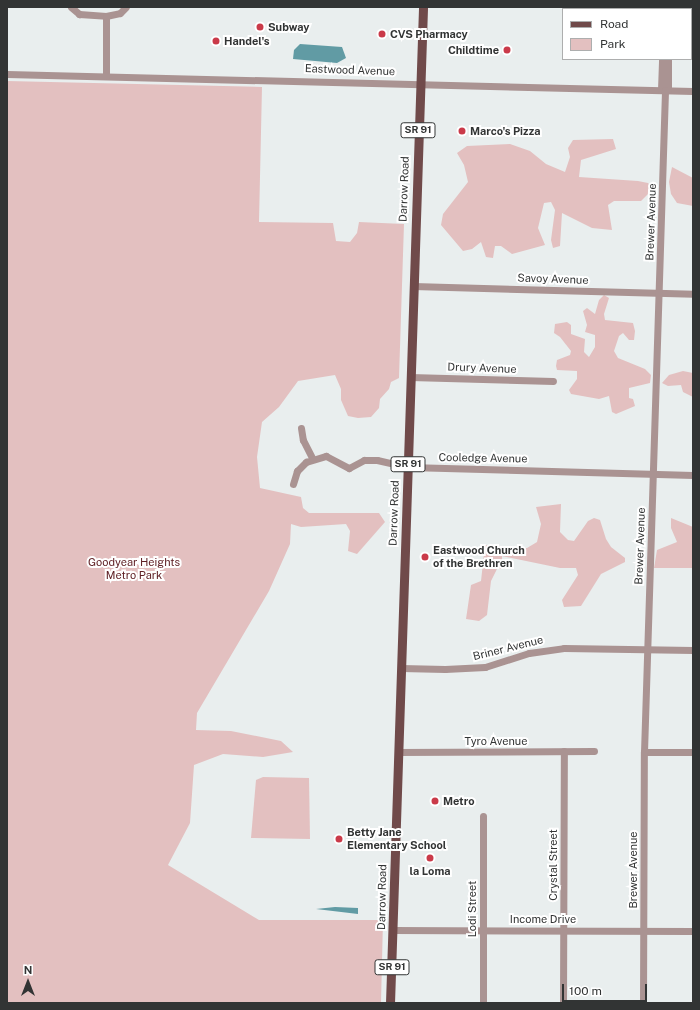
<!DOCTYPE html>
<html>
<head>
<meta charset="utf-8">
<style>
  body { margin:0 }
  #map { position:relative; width:700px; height:1010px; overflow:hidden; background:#e9eeee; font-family:"Public Sans",sans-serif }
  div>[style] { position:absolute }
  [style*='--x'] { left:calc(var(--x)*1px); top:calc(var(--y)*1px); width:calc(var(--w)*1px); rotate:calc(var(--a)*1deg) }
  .green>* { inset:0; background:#e3c0c0 }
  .water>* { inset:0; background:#619ba4 }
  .minor>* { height:7px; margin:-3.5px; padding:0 3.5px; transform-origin:3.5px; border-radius:3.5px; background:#aa9392 }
  .major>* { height:9px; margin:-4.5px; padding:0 4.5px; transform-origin:4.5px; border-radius:4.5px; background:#704a4a }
  .dots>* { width:11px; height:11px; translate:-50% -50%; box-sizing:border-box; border:2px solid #fff; border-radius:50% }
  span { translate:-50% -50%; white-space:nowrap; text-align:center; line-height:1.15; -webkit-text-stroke:4px #fff; paint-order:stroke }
  .shield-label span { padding:1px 3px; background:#fff; border:1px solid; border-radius:3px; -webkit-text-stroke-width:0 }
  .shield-label { font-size:10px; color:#323434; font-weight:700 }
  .poi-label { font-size:11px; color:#323434; font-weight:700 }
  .left { translate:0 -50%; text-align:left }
  .right { translate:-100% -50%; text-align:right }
  .street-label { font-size:11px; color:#323434 }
  .park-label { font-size:11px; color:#5f2025 }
  .frame { position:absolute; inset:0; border:8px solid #323434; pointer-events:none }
  .legend { position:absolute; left:562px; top:8px; width:130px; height:52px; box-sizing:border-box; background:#fff; border:1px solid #adaeae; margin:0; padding:5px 7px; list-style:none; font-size:12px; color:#323434 }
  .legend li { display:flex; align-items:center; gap:8px; height:20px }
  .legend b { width:20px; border:1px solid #adaeae }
  .north { position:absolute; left:8px; top:962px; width:40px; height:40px; -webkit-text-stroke:3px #fff; paint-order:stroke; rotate:0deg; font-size:11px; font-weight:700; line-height:16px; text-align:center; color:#323434 }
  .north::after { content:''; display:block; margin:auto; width:14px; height:18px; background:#323434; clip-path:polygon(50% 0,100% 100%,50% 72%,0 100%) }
  .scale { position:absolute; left:562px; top:984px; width:85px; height:18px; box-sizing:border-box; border:2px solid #323434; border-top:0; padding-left:5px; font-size:12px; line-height:14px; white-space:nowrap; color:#323434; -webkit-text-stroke:3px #fff; paint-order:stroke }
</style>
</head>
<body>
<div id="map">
  <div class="green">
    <div style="clip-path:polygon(7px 81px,262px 87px,259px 222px,333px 223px,336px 241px,350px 242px,357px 233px,359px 222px,404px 224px,399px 378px,391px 382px,389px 389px,380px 399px,379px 408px,371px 417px,358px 418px,348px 416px,341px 400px,341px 389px,335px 375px,298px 381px,279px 407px,262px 422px,257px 457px,260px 488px,301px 497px,303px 508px,309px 513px,379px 513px,385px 522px,357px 554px,348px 551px,350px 531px,346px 524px,301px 527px,291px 524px,290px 544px,269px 591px,197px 713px,196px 730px,231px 731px,281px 741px,293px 752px,263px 757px,223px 754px,194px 765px,190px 823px,168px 865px,259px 920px,383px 920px,381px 1003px,7px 1003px)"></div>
    <div style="clip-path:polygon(613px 139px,616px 149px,581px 160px,579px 177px,638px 181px,648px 183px,653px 189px,641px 201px,614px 201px,608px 205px,612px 230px,592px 228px,562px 213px,560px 246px,553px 248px,551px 240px,555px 210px,551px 202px,544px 203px,538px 228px,545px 245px,512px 254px,501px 246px,495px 246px,493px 258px,486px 257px,481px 242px,472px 249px,463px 251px,441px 225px,443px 214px,468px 182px,464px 165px,457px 153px,467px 146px,510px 144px,530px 151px,546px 164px,565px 172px,570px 157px,568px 148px,573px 140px)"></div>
    <div style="clip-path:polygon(672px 167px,693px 178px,693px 206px,677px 203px,671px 194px,669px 182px)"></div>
    <div style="clip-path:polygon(604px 295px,609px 298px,604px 314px,605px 320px,633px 323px,635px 331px,634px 340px,629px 340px,623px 333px,619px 336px,614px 351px,618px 358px,645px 369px,651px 375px,650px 383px,629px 388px,629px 398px,633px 399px,635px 406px,616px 414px,612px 412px,609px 396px,599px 399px,571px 394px,569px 390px,577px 379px,577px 371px,557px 370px,556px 366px,557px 360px,570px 355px,571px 351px,560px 337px,554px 333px,555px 324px,567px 322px,571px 325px,571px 334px,585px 339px,584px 352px,589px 357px,595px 347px,595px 335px,585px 332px,587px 325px,583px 311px,587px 308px,595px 314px,599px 300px)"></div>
    <div style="clip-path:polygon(683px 371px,693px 373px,693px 397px,683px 392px,681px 385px,668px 386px,662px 383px,669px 375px)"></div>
    <div style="clip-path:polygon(561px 504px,560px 532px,568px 540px,574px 541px,588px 521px,594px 518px,600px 520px,606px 539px,611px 547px,625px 558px,625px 562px,601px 574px,581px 606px,564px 607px,562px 600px,578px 575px,576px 568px,560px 568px,502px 556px,502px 561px,513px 568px,497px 569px,491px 581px,487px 615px,479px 621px,466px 619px,471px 585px,481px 581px,485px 545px,527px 548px,537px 542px,541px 524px,536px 507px)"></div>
    <div style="clip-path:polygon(671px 518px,693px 527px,693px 568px,654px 568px,657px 550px,677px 542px,671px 528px)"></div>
    <div style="clip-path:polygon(263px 777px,309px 778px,310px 839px,251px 838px,256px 780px)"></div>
  </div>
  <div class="water">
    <div style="clip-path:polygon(300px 44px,342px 47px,346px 58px,337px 63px,293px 59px,294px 50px)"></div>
    <div style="clip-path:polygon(335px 907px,358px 908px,358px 914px,316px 909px)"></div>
  </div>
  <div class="minor">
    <div style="--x:71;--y:7;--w:11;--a:41"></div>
    <div style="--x:79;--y:14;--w:27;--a:4"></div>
    <div style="--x:106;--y:16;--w:14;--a:-12"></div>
    <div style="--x:120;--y:13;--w:8;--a:-45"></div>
    <div style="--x:647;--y:7;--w:46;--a:2.5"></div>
    <div style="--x:7;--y:74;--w:686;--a:1.42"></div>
    <div style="--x:106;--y:76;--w:60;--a:-90"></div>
    <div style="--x:661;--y:90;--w:31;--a:-88"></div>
    <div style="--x:668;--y:90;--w:31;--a:-90"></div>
    <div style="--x:413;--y:286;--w:280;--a:1.6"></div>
    <div style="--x:410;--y:377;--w:143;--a:1.6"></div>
    <div style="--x:301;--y:428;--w:12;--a:81"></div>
    <div style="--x:303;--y:440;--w:20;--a:63"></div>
    <div style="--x:293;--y:484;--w:14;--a:-73"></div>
    <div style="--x:297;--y:471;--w:13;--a:-45"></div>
    <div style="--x:306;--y:462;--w:21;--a:-17"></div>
    <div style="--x:326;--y:456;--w:26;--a:28"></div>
    <div style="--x:349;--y:468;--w:17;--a:-28"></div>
    <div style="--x:364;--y:460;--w:13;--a:0"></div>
    <div style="--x:377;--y:460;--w:32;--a:13"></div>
    <div style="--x:408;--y:467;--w:285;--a:1.6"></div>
    <div style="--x:401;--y:668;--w:44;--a:1.3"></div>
    <div style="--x:445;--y:669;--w:40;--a:-2.9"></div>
    <div style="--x:485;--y:667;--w:46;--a:-17.7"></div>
    <div style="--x:529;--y:653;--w:35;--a:-8"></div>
    <div style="--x:564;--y:648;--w:129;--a:0.9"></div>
    <div style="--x:398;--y:752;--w:196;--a:-0.3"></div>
    <div style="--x:644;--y:752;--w:49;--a:0"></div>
    <div style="--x:393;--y:930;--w:300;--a:0.2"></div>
    <div style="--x:483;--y:1003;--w:187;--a:-90"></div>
    <div style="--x:563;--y:1003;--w:252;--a:-89.8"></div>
    <div style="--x:643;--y:1003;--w:251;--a:-89.8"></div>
    <div style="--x:644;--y:752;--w:662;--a:-88.18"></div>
  </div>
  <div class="major">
    <div style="--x:390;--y:1003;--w:997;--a:-88.1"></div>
  </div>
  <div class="dots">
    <div style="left:260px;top:27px;background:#ca3a49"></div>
    <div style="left:382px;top:34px;background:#ca3a49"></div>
    <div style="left:216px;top:41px;background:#ca3a49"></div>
    <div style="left:507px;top:50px;background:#ca3a49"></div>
    <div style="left:462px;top:131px;background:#ca3a49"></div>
    <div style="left:425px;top:557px;background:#ca3a49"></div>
    <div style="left:435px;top:801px;background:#ca3a49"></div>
    <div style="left:339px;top:839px;background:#ca3a49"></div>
    <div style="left:430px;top:858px;background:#ca3a49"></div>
  </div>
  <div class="shield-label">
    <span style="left:418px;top:130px">SR 91</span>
    <span style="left:408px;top:464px">SR 91</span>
    <span style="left:392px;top:967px">SR 91</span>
  </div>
  <div class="poi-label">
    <span class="left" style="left:268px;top:27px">Subway</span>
    <span class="left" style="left:390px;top:34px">CVS Pharmacy</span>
    <span class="left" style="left:224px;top:41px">Handel's</span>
    <span class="right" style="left:499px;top:50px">Childtime</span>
    <span class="left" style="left:470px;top:131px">Marco's Pizza</span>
    <span class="left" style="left:433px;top:557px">Eastwood Church<br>of the Brethren</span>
    <span class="left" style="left:443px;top:801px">Metro</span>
    <span class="left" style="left:347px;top:839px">Betty Jane<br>Elementary School</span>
    <span style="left:430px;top:871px">la Loma</span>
  </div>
  <div class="street-label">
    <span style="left:350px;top:70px;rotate:2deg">Eastwood Avenue</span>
    <span style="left:404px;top:189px;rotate:-88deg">Darrow Road</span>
    <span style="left:651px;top:222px;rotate:-88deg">Brewer Avenue</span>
    <span style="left:553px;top:279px;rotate:2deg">Savoy Avenue</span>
    <span style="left:482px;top:368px;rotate:2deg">Drury Avenue</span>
    <span style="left:483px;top:458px;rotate:1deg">Cooledge Avenue</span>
    <span style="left:394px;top:513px;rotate:-88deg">Darrow Road</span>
    <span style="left:640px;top:546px;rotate:-88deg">Brewer Avenue</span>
    <span style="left:508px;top:648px;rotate:-14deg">Briner Avenue</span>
    <span style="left:496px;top:741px">Tyro Avenue</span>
    <span style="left:553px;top:865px;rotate:-90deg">Crystal Street</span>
    <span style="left:633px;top:870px;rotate:-90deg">Brewer Avenue</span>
    <span style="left:382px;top:897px;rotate:-89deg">Darrow Road</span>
    <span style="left:472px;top:909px;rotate:-90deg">Lodi Street</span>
    <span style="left:543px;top:919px">Income Drive</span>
  </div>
  <div class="park-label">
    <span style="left:134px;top:569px">Goodyear Heights<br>Metro Park</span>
  </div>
  <div class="frame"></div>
  <ul class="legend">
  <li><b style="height:5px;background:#704a4a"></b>Road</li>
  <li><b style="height:11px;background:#e3c0c0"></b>Park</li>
  </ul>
  <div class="north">N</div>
  <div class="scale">100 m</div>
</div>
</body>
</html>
